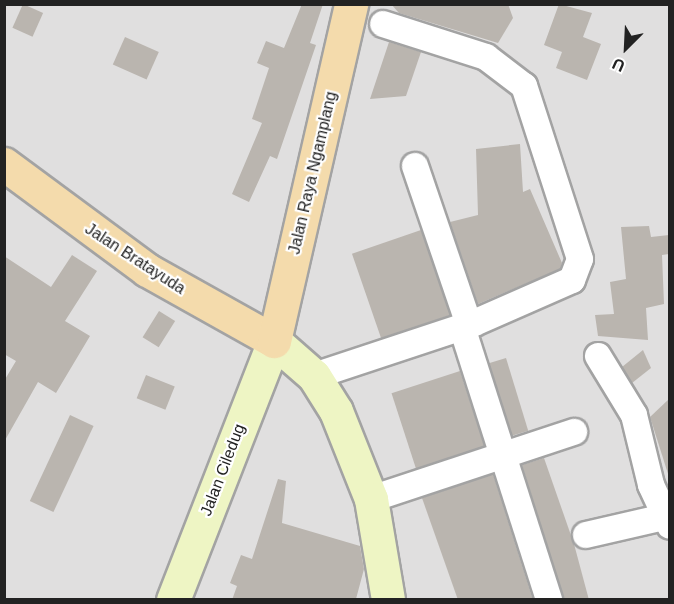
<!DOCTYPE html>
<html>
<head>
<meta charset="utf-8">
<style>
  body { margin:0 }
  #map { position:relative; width:674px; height:604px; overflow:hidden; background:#f1efea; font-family:Helvetica,sans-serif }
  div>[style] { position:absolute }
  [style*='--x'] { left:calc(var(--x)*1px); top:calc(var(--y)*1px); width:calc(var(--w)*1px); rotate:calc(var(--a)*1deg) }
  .residential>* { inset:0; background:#e0dfdf; transform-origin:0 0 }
  .building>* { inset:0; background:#bab5af; transform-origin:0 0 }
  .roads { filter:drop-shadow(2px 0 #a3a3a3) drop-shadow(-2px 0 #a3a3a3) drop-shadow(0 2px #a3a3a3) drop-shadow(0 -2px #a3a3a3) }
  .street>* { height:26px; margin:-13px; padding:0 13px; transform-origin:13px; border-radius:13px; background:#fff }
  .secondary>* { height:33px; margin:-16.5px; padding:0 16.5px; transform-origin:16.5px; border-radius:16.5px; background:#eef5c4 }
  .primary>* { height:33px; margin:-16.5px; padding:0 16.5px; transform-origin:16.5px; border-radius:16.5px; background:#f4dbac }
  span { translate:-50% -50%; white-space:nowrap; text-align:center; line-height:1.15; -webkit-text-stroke:4.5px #fff; paint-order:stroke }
  .street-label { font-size:16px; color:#222 }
  .frame { position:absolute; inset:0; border:6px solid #222; pointer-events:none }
  .north { position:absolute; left:596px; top:18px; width:60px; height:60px; -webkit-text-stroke:4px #fff; paint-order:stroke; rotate:204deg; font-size:16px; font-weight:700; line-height:24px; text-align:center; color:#222 }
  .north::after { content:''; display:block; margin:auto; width:21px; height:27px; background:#222; clip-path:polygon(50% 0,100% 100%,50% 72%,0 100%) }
</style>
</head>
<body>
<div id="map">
  <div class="residential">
    <div style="left:5px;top:5px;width:664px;height:594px"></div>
  </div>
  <div class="building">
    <div style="left:23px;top:4px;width:22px;height:26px;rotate:24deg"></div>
    <div style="clip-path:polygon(302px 4px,323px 4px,310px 43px,316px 45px,277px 159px,270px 156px,249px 202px,232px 194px,262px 123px,252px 119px,269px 68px,257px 63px,266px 41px,284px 48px)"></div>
    <div style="clip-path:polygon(391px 4px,508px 4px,513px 18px,498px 43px,399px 13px)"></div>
    <div style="clip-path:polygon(559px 4px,592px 13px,583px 37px,601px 44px,587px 80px,556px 68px,562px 52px,544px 45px)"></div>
    <div style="left:125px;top:37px;width:37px;height:30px;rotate:24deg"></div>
    <div style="clip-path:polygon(389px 42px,421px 52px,406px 96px,370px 99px)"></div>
    <div style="clip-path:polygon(520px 144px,523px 192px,530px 189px,562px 263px,560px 269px,478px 304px,450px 222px,478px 215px,476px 149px)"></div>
    <div style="clip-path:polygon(649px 226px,651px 237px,669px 235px,669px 254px,662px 255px,664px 304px,646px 308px,648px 340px,598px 336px,595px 315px,614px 314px,610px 282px,626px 279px,621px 227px)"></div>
    <div style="left:421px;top:230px;width:90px;height:73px;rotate:71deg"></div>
    <div style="clip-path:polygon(72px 255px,97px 271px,65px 321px,90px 336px,56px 393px,38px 382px,4px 442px,4px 381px,16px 361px,4px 354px,4px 256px,51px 287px)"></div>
    <div style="left:159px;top:311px;width:19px;height:31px;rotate:32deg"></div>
    <div style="clip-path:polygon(643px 350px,651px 368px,632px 383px,622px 367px)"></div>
    <div style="left:506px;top:358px;width:76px;height:18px;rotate:73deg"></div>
    <div style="left:460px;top:371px;width:79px;height:72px;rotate:72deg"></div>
    <div style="left:146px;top:375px;width:31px;height:25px;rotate:22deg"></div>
    <div style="clip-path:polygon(669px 399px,669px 477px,650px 417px)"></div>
    <div style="left:70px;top:415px;width:26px;height:95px;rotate:25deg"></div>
    <div style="clip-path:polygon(544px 458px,574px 544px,589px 600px,564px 600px,522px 465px)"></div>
    <div style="clip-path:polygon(493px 474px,533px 600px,458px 600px,422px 498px)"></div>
    <div style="clip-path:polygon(278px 479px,286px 481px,282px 523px,360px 546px,364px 569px,356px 599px,232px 600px,237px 586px,230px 583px,241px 555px,252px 559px)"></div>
  </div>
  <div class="roads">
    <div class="street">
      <div style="--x:415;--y:166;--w:168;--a:71.2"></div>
      <div style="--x:462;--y:327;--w:287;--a:72.3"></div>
      <div style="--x:598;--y:356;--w:69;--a:58.6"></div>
      <div style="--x:634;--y:415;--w:72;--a:76.3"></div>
      <div style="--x:651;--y:485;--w:45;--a:65.1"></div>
      <div style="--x:314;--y:376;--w:169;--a:-18.3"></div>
      <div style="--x:474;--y:323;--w:107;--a:-23.7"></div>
      <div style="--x:572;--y:280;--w:22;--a:-69"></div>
      <div style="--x:580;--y:259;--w:182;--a:-107.9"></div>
      <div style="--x:524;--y:86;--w:48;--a:-142.7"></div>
      <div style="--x:486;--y:57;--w:108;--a:-162.2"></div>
      <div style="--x:371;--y:499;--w:214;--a:-18.3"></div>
      <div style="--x:586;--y:535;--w:80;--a:-13"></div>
    </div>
    <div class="secondary">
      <div style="--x:173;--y:600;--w:278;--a:-68.7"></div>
      <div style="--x:274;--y:341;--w:53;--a:41.2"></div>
      <div style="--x:314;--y:376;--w:41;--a:57.8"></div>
      <div style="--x:336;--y:411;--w:95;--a:68.3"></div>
      <div style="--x:371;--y:499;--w:102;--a:80.4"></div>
    </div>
    <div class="primary">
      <div style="--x:4;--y:164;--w:178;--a:36.5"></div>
      <div style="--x:147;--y:270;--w:145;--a:29.2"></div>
      <div style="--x:274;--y:341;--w:346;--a:-77.1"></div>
    </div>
  </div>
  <div class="street-label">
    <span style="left:313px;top:173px;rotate:-77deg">Jalan Raya Ngamplang</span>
    <span style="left:135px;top:259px;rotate:33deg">Jalan Bratayuda</span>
    <span style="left:223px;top:470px;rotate:-69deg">Jalan Ciledug</span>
  </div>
  <div class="frame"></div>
  <div class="north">U</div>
</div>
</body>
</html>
